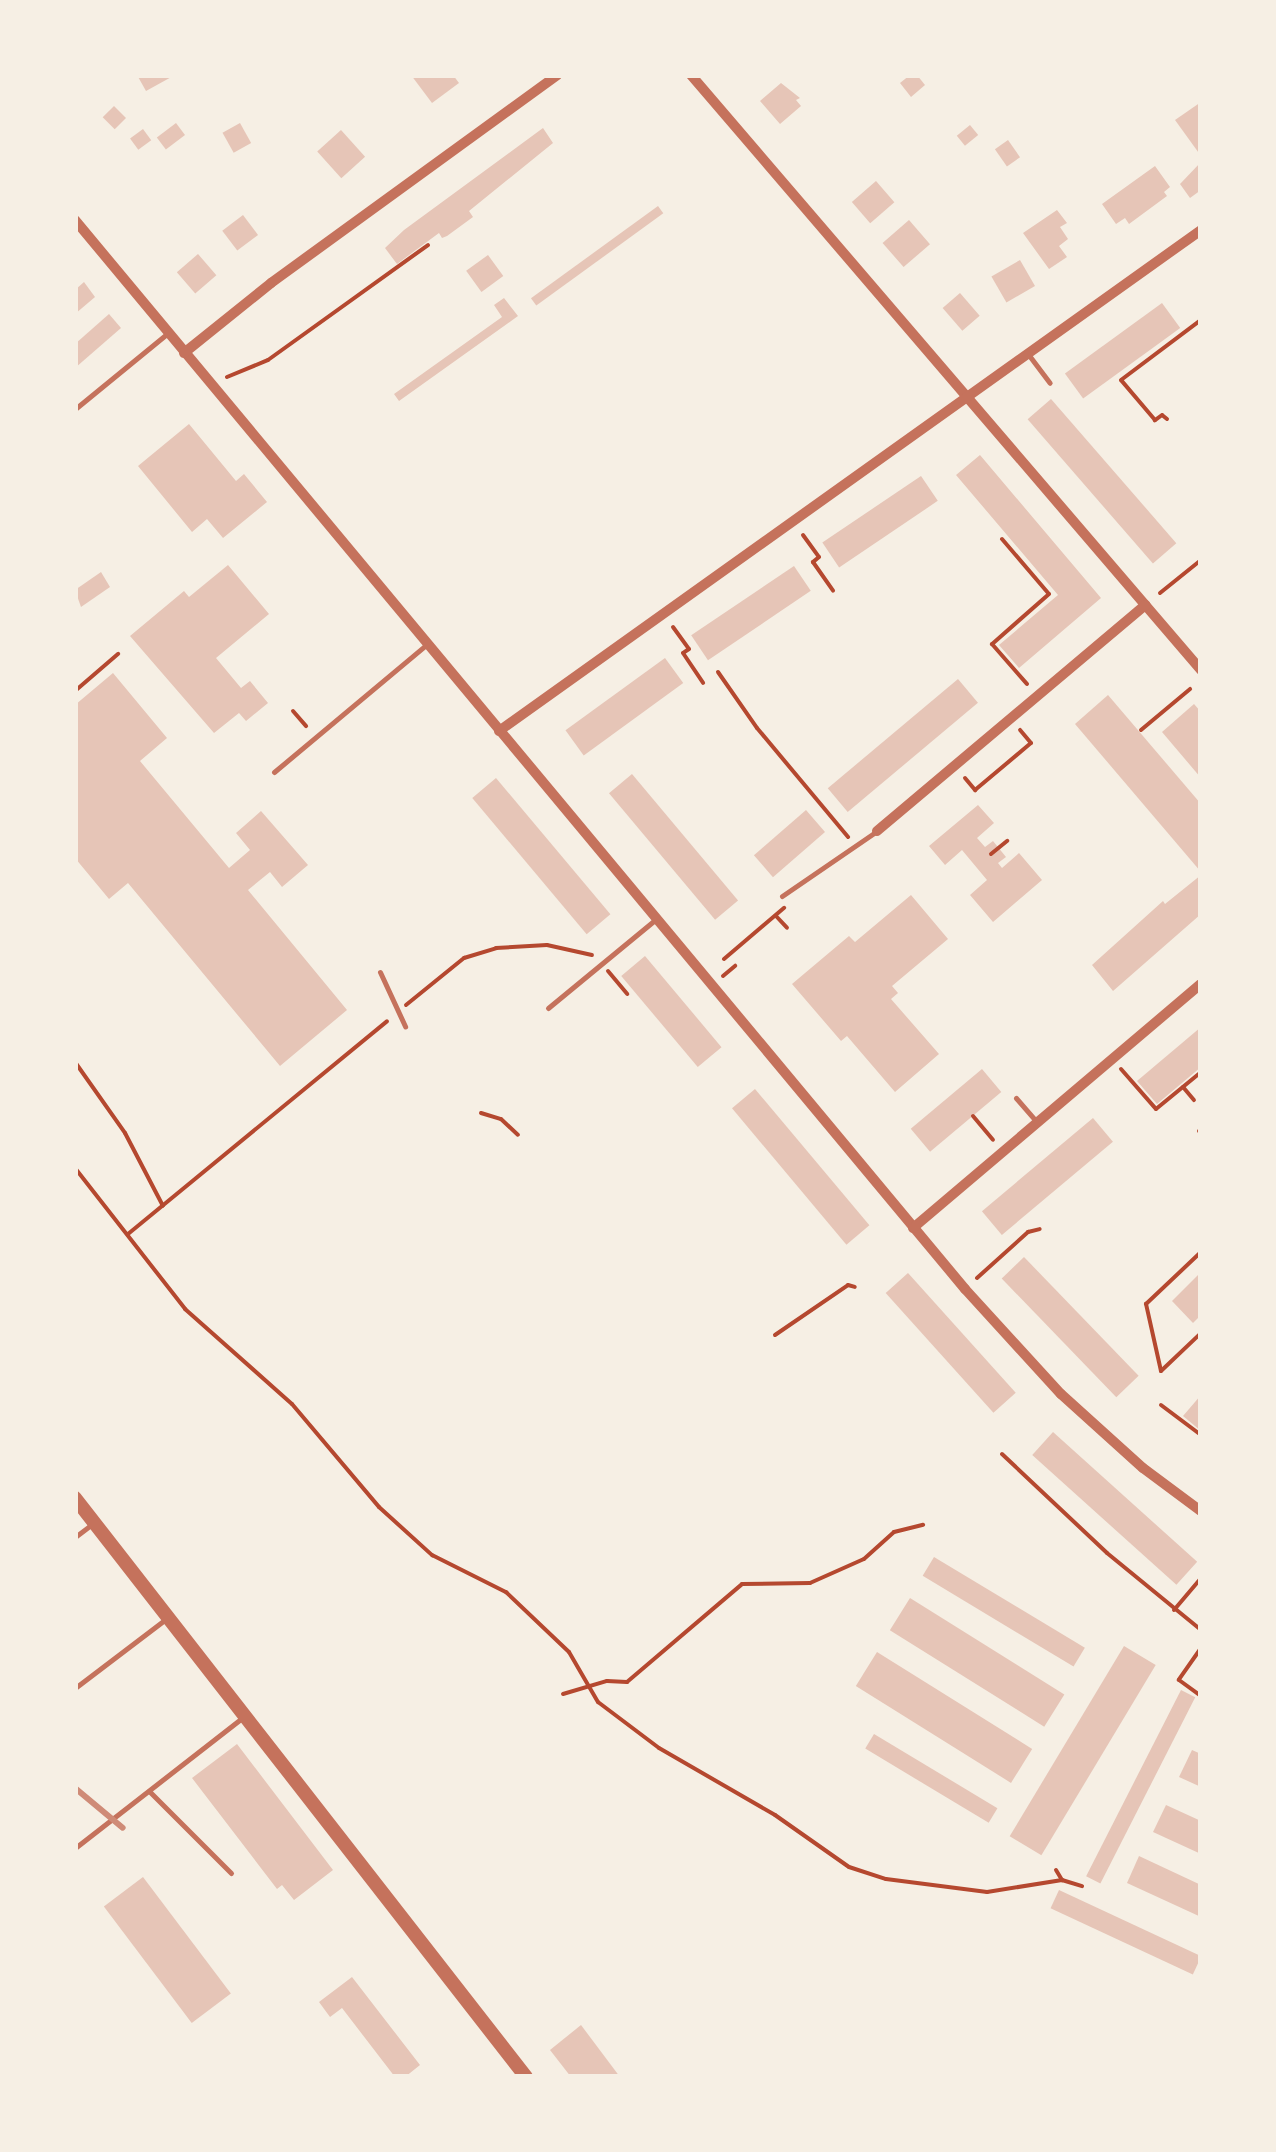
<!DOCTYPE html>
<html>
<head>
<meta charset="utf-8">
<style>
  body { margin:0 }
  #map { position:relative; width:1276px; height:2152px; overflow:hidden; background:#f6efe4; font-family:"DM Sans",sans-serif }
  div>[style] { position:absolute }
  [style*='--x'] { left:calc(var(--x)*1px); top:calc(var(--y)*1px); width:calc(var(--w)*1px); rotate:calc(var(--a)*1deg) }
  .building>* { inset:0; background:#e6c5b7; transform-origin:0 0 }
  .path>* { height:4px; margin:-2px; padding:0 2px; transform-origin:2px; border-radius:2px; background:#b5482f }
  .service>* { height:5px; margin:-2.5px; padding:0 2.5px; transform-origin:2.5px; border-radius:2.5px; background:#c5725c }
  .minor>* { height:10px; margin:-5px; padding:0 5px; transform-origin:5px; border-radius:5px; background:#c5725c }
  .tertiary>* { height:14px; margin:-7px; padding:0 7px; transform-origin:7px; border-radius:7px; background:#c5725c }
  .rail>* { height:6px; margin:-3px; padding:0 3px; transform-origin:3px; border-radius:3px; background:#cf8b77 }
  span { translate:-50% -50%; white-space:nowrap; text-align:center; line-height:1.15; -webkit-text-stroke:9px #f6efe4; paint-order:stroke }
  .frame { position:absolute; inset:0; border:78px solid #f6efe4; pointer-events:none }
</style>
</head>
<body>
<div id="map">
  <div class="building">
    <div style="clip-path:polygon(137px 75px,175px 75px,146px 91px)"></div>
    <div style="clip-path:polygon(411px 75px,453px 75px,459px 83px,432px 103px)"></div>
    <div style="clip-path:polygon(910px 75px,917px 75px,925px 85px,911px 97px,900px 83px)"></div>
    <div style="clip-path:polygon(781px 83px,800px 98px,796px 100px,801px 106px,780px 124px,760px 101px)"></div>
    <div style="clip-path:polygon(1201px 102px,1201px 156px,1175px 120px)"></div>
    <div style="left:114px;top:106px;width:17px;height:16px;rotate:45deg"></div>
    <div style="left:176px;top:123px;width:15px;height:24px;rotate:53deg"></div>
    <div style="left:240px;top:123px;width:23px;height:20px;rotate:61deg"></div>
    <div style="left:970px;top:125px;width:13px;height:17px;rotate:51deg"></div>
    <div style="clip-path:polygon(543px 128px,553px 143px,469px 211px,473px 217px,447px 236px,442px 238px,439px 233px,397px 264px,385px 248px,404px 230px)"></div>
    <div style="left:143px;top:129px;width:14px;height:16px;rotate:54deg"></div>
    <div style="left:341px;top:130px;width:36px;height:32px;rotate:48deg"></div>
    <div style="left:1008px;top:140px;width:21px;height:16px;rotate:55deg"></div>
    <div style="clip-path:polygon(1201px 162px,1201px 190px,1190px 198px,1180px 184px)"></div>
    <div style="clip-path:polygon(1155px 166px,1170px 187px,1164px 192px,1167px 196px,1129px 224px,1125px 218px,1116px 224px,1102px 204px)"></div>
    <div style="left:876px;top:181px;width:28px;height:32px;rotate:49deg"></div>
    <div style="left:658px;top:206px;width:9px;height:157px;rotate:54deg"></div>
    <div style="clip-path:polygon(1057px 210px,1067px 223px,1060px 227px,1068px 239px,1059px 246px,1067px 257px,1049px 269px,1023px 233px)"></div>
    <div style="left:243px;top:215px;width:25px;height:26px;rotate:53deg"></div>
    <div style="left:909px;top:220px;width:32px;height:35px;rotate:49deg"></div>
    <div style="left:198px;top:254px;width:28px;height:28px;rotate:49deg"></div>
    <div style="left:488px;top:255px;width:26px;height:27px;rotate:54deg"></div>
    <div style="left:1020px;top:260px;width:30px;height:33px;rotate:60deg"></div>
    <div style="clip-path:polygon(84px 282px,95px 297px,75px 314px,75px 290px)"></div>
    <div style="left:960px;top:293px;width:30px;height:23px;rotate:49deg"></div>
    <div style="clip-path:polygon(504px 298px,518px 316px,399px 401px,394px 394px,502px 317px,494px 305px)"></div>
    <div style="left:1162px;top:303px;width:31px;height:120px;rotate:54deg"></div>
    <div style="clip-path:polygon(109px 314px,121px 328px,75px 368px,75px 344px)"></div>
    <div style="left:1051px;top:399px;width:191px;height:31px;rotate:49deg"></div>
    <div style="clip-path:polygon(189px 424px,236px 481px,244px 474px,267px 502px,223px 538px,207px 519px,192px 532px,138px 466px)"></div>
    <div style="clip-path:polygon(980px 455px,1101px 598px,1019px 668px,999px 645px,1058px 595px,956px 475px)"></div>
    <div style="left:921px;top:476px;width:30px;height:119px;rotate:56deg"></div>
    <div style="clip-path:polygon(228px 565px,269px 614px,216px 658px,241px 688px,250px 681px,268px 703px,246px 721px,239px 713px,214px 733px,130px 636px,184px 591px,189px 597px)"></div>
    <div style="left:794px;top:566px;width:30px;height:124px;rotate:56deg"></div>
    <div style="clip-path:polygon(101px 572px,110px 587px,81px 607px,75px 590px)"></div>
    <div style="left:665px;top:658px;width:31px;height:123px;rotate:54deg"></div>
    <div style="clip-path:polygon(113px 673px,167px 738px,140px 761px,229px 868px,250px 850px,236px 833px,261px 811px,308px 865px,282px 887px,270px 872px,248px 890px,347px 1010px,280px 1066px,128px 883px,109px 899px,75px 858px,75px 705px)"></div>
    <div style="left:958px;top:679px;width:31px;height:170px;rotate:50deg"></div>
    <div style="clip-path:polygon(1108px 695px,1201px 804px,1201px 872px,1075px 724px)"></div>
    <div style="clip-path:polygon(1194px 704px,1201px 712px,1201px 778px,1162px 732px)"></div>
    <div style="left:632px;top:774px;width:165px;height:30px;rotate:50deg"></div>
    <div style="left:496px;top:778px;width:178px;height:31px;rotate:50deg"></div>
    <div style="clip-path:polygon(978px 805px,994px 823px,977px 838px,985px 847px,993px 841px,1006px 857px,998px 863px,1002px 868px,1019px 853px,1042px 880px,993px 922px,970px 895px,987px 880px,962px 850px,945px 865px,929px 846px)"></div>
    <div style="left:806px;top:810px;width:29px;height:69px;rotate:49deg"></div>
    <div style="clip-path:polygon(1201px 875px,1201px 914px,1113px 991px,1092px 965px,1163px 901px,1165px 904px)"></div>
    <div style="clip-path:polygon(911px 895px,948px 939px,892px 986px,898px 993px,891px 999px,939px 1054px,895px 1092px,847px 1036px,841px 1041px,792px 984px,849px 936px,855px 942px)"></div>
    <div style="left:645px;top:956px;width:119px;height:31px;rotate:50deg"></div>
    <div style="clip-path:polygon(1201px 1027px,1201px 1067px,1157px 1104px,1137px 1081px)"></div>
    <div style="left:982px;top:1069px;width:30px;height:93px;rotate:50deg"></div>
    <div style="left:755px;top:1089px;width:178px;height:30px;rotate:50deg"></div>
    <div style="left:1093px;top:1118px;width:31px;height:145px;rotate:50deg"></div>
    <div style="left:1024px;top:1257px;width:165px;height:31px;rotate:46deg"></div>
    <div style="clip-path:polygon(1201px 1272px,1201px 1315px,1193px 1323px,1172px 1301px)"></div>
    <div style="left:908px;top:1273px;width:161px;height:30px;rotate:48deg"></div>
    <div style="clip-path:polygon(1201px 1395px,1201px 1431px,1183px 1416px)"></div>
    <div style="left:1053px;top:1432px;width:194px;height:31px;rotate:42deg"></div>
    <div style="left:934px;top:1557px;width:176px;height:22px;rotate:31deg"></div>
    <div style="left:910px;top:1598px;width:182px;height:38px;rotate:32deg"></div>
    <div style="left:1124px;top:1646px;width:37px;height:222px;rotate:31deg"></div>
    <div style="left:877px;top:1652px;width:183px;height:40px;rotate:32deg"></div>
    <div style="left:1181px;top:1690px;width:16px;height:209px;rotate:27deg"></div>
    <div style="left:874px;top:1734px;width:144px;height:17px;rotate:31deg"></div>
    <div style="clip-path:polygon(237px 1744px,333px 1870px,294px 1900px,282px 1885px,277px 1889px,192px 1778px)"></div>
    <div style="clip-path:polygon(1192px 1750px,1201px 1754px,1201px 1787px,1179px 1777px)"></div>
    <div style="clip-path:polygon(1166px 1805px,1201px 1821px,1201px 1854px,1153px 1832px)"></div>
    <div style="clip-path:polygon(1139px 1856px,1201px 1885px,1201px 1917px,1127px 1883px)"></div>
    <div style="left:143px;top:1877px;width:146px;height:49px;rotate:53deg"></div>
    <div style="left:1059px;top:1890px;width:157px;height:20px;rotate:25deg"></div>
    <div style="clip-path:polygon(352px 1977px,420px 2065px,405px 2077px,395px 2077px,342px 2008px,330px 2017px,319px 2002px)"></div>
    <div style="clip-path:polygon(581px 2025px,620px 2077px,571px 2077px,550px 2050px)"></div>
  </div>
  <div class="path">
    <div style="--x:227;--y:377;--w:44;--a:-22.5"></div>
    <div style="--x:268;--y:360;--w:197;--a:-35.7"></div>
    <div style="--x:1167;--y:419;--w:6;--a:-141"></div>
    <div style="--x:1162;--y:415;--w:9;--a:144"></div>
    <div style="--x:1155;--y:420;--w:52;--a:-130.4"></div>
    <div style="--x:1121;--y:380;--w:100;--a:-36.9"></div>
    <div style="--x:803;--y:535;--w:27;--a:54"></div>
    <div style="--x:819;--y:557;--w:8;--a:140"></div>
    <div style="--x:813;--y:562;--w:35;--a:55"></div>
    <div style="--x:1002;--y:539;--w:72;--a:49.5"></div>
    <div style="--x:1049;--y:594;--w:76;--a:138.7"></div>
    <div style="--x:992;--y:644;--w:53;--a:48.8"></div>
    <div style="--x:1160;--y:593;--w:53;--a:-38.8"></div>
    <div style="--x:673;--y:627;--w:27;--a:54"></div>
    <div style="--x:689;--y:649;--w:7;--a:146"></div>
    <div style="--x:683;--y:653;--w:36;--a:56"></div>
    <div style="--x:718;--y:672;--w:68;--a:55.1"></div>
    <div style="--x:757;--y:728;--w:142;--a:50.1"></div>
    <div style="--x:75;--y:691;--w:57;--a:-40.7"></div>
    <div style="--x:293;--y:711;--w:20;--a:49"></div>
    <div style="--x:1141;--y:730;--w:64;--a:-39.9"></div>
    <div style="--x:965;--y:778;--w:16;--a:50"></div>
    <div style="--x:975;--y:790;--w:73;--a:-40"></div>
    <div style="--x:1031;--y:743;--w:17;--a:-130"></div>
    <div style="--x:991;--y:854;--w:21;--a:-39"></div>
    <div style="--x:776;--y:916;--w:16;--a:47"></div>
    <div style="--x:724;--y:959;--w:79;--a:-40.4"></div>
    <div style="--x:608;--y:971;--w:30;--a:50"></div>
    <div style="--x:723;--y:976;--w:16;--a:-40"></div>
    <div style="--x:406;--y:1005;--w:75;--a:-39"></div>
    <div style="--x:464;--y:958;--w:34;--a:-17"></div>
    <div style="--x:496;--y:948;--w:51;--a:-3.4"></div>
    <div style="--x:547;--y:945;--w:46;--a:12.5"></div>
    <div style="--x:75;--y:1062;--w:87;--a:54.8"></div>
    <div style="--x:125;--y:1133;--w:82;--a:62.5"></div>
    <div style="--x:1121;--y:1069;--w:53;--a:48.8"></div>
    <div style="--x:1156;--y:1109;--w:58;--a:-39.4"></div>
    <div style="--x:1183;--y:1087;--w:17;--a:50"></div>
    <div style="--x:481;--y:1113;--w:21;--a:17"></div>
    <div style="--x:501;--y:1119;--w:23;--a:43"></div>
    <div style="--x:973;--y:1116;--w:31;--a:50"></div>
    <div style="--x:1199;--y:1131;--w:2;--a:0"></div>
    <div style="--x:75;--y:1168;--w:179;--a:52"></div>
    <div style="--x:185;--y:1309;--w:143;--a:41.6"></div>
    <div style="--x:292;--y:1404;--w:135;--a:49.8"></div>
    <div style="--x:379;--y:1507;--w:72;--a:42.2"></div>
    <div style="--x:432;--y:1555;--w:83;--a:26.6"></div>
    <div style="--x:506;--y:1592;--w:87;--a:43.6"></div>
    <div style="--x:569;--y:1652;--w:58;--a:59.9"></div>
    <div style="--x:598;--y:1702;--w:76;--a:37"></div>
    <div style="--x:659;--y:1748;--w:134;--a:30"></div>
    <div style="--x:775;--y:1815;--w:90;--a:35.1"></div>
    <div style="--x:849;--y:1867;--w:39;--a:18"></div>
    <div style="--x:886;--y:1879;--w:102;--a:7.3"></div>
    <div style="--x:987;--y:1892;--w:76;--a:-9.1"></div>
    <div style="--x:1062;--y:1880;--w:21;--a:17"></div>
    <div style="--x:128;--y:1234;--w:335;--a:-39.4"></div>
    <div style="--x:977;--y:1278;--w:69;--a:-42"></div>
    <div style="--x:1028;--y:1232;--w:12;--a:-14"></div>
    <div style="--x:775;--y:1335;--w:88;--a:-34.4"></div>
    <div style="--x:848;--y:1285;--w:7;--a:16"></div>
    <div style="--x:1161;--y:1371;--w:69;--a:-102.6"></div>
    <div style="--x:1146;--y:1304;--w:76;--a:-43.4"></div>
    <div style="--x:1161;--y:1371;--w:55;--a:-43.5"></div>
    <div style="--x:1161;--y:1405;--w:50;--a:36.9"></div>
    <div style="--x:1002;--y:1454;--w:144;--a:43.3"></div>
    <div style="--x:1107;--y:1553;--w:122;--a:39.3"></div>
    <div style="--x:1174;--y:1610;--w:42;--a:-49.8"></div>
    <div style="--x:1201;--y:1648;--w:39;--a:125"></div>
    <div style="--x:1179;--y:1680;--w:27;--a:36"></div>
    <div style="--x:563;--y:1694;--w:46;--a:-16.5"></div>
    <div style="--x:607;--y:1681;--w:20;--a:3"></div>
    <div style="--x:627;--y:1682;--w:151;--a:-40.4"></div>
    <div style="--x:742;--y:1584;--w:68;--a:-0.8"></div>
    <div style="--x:810;--y:1583;--w:59;--a:-24"></div>
    <div style="--x:864;--y:1559;--w:40;--a:-42"></div>
    <div style="--x:894;--y:1532;--w:30;--a:-14"></div>
    <div style="--x:1056;--y:1870;--w:12;--a:59"></div>
  </div>
  <div class="service">
    <div style="--x:1028;--y:354;--w:36;--a:53"></div>
    <div style="--x:75;--y:409;--w:120;--a:-39.3"></div>
    <div style="--x:274;--y:772;--w:199;--a:-39.9"></div>
    <div style="--x:782;--y:896;--w:115;--a:-34.4"></div>
    <div style="--x:380;--y:972;--w:60;--a:65.2"></div>
    <div style="--x:548;--y:1008;--w:140;--a:-39.5"></div>
    <div style="--x:1016;--y:1098;--w:30;--a:49"></div>
    <div style="--x:75;--y:1537;--w:21;--a:-37"></div>
    <div style="--x:75;--y:1688;--w:114;--a:-37.2"></div>
    <div style="--x:149;--y:1791;--w:116;--a:45"></div>
    <div style="--x:75;--y:1848;--w:212;--a:-37.9"></div>
  </div>
  <div class="minor">
    <div style="--x:691;--y:75;--w:784;--a:49.4"></div>
    <div style="--x:75;--y:220;--w:1391;--a:50.22"></div>
    <div style="--x:965;--y:1289;--w:142;--a:47.6"></div>
    <div style="--x:1061;--y:1394;--w:110;--a:42.1"></div>
    <div style="--x:1143;--y:1468;--w:72;--a:36.6"></div>
    <div style="--x:184;--y:353;--w:112;--a:-38.8"></div>
    <div style="--x:271;--y:283;--w:354;--a:-36"></div>
    <div style="--x:499;--y:731;--w:862;--a:-35.51"></div>
    <div style="--x:877;--y:831;--w:351;--a:-40.1"></div>
    <div style="--x:913;--y:1228;--w:377;--a:-40.3"></div>
  </div>
  <div class="tertiary">
    <div style="--x:75;--y:1498;--w:734;--a:52.08"></div>
  </div>
  <div class="rail">
    <div style="--x:75;--y:1788;--w:62;--a:39.8"></div>
  </div>
  <div class="frame"></div>
</div>
</body>
</html>
